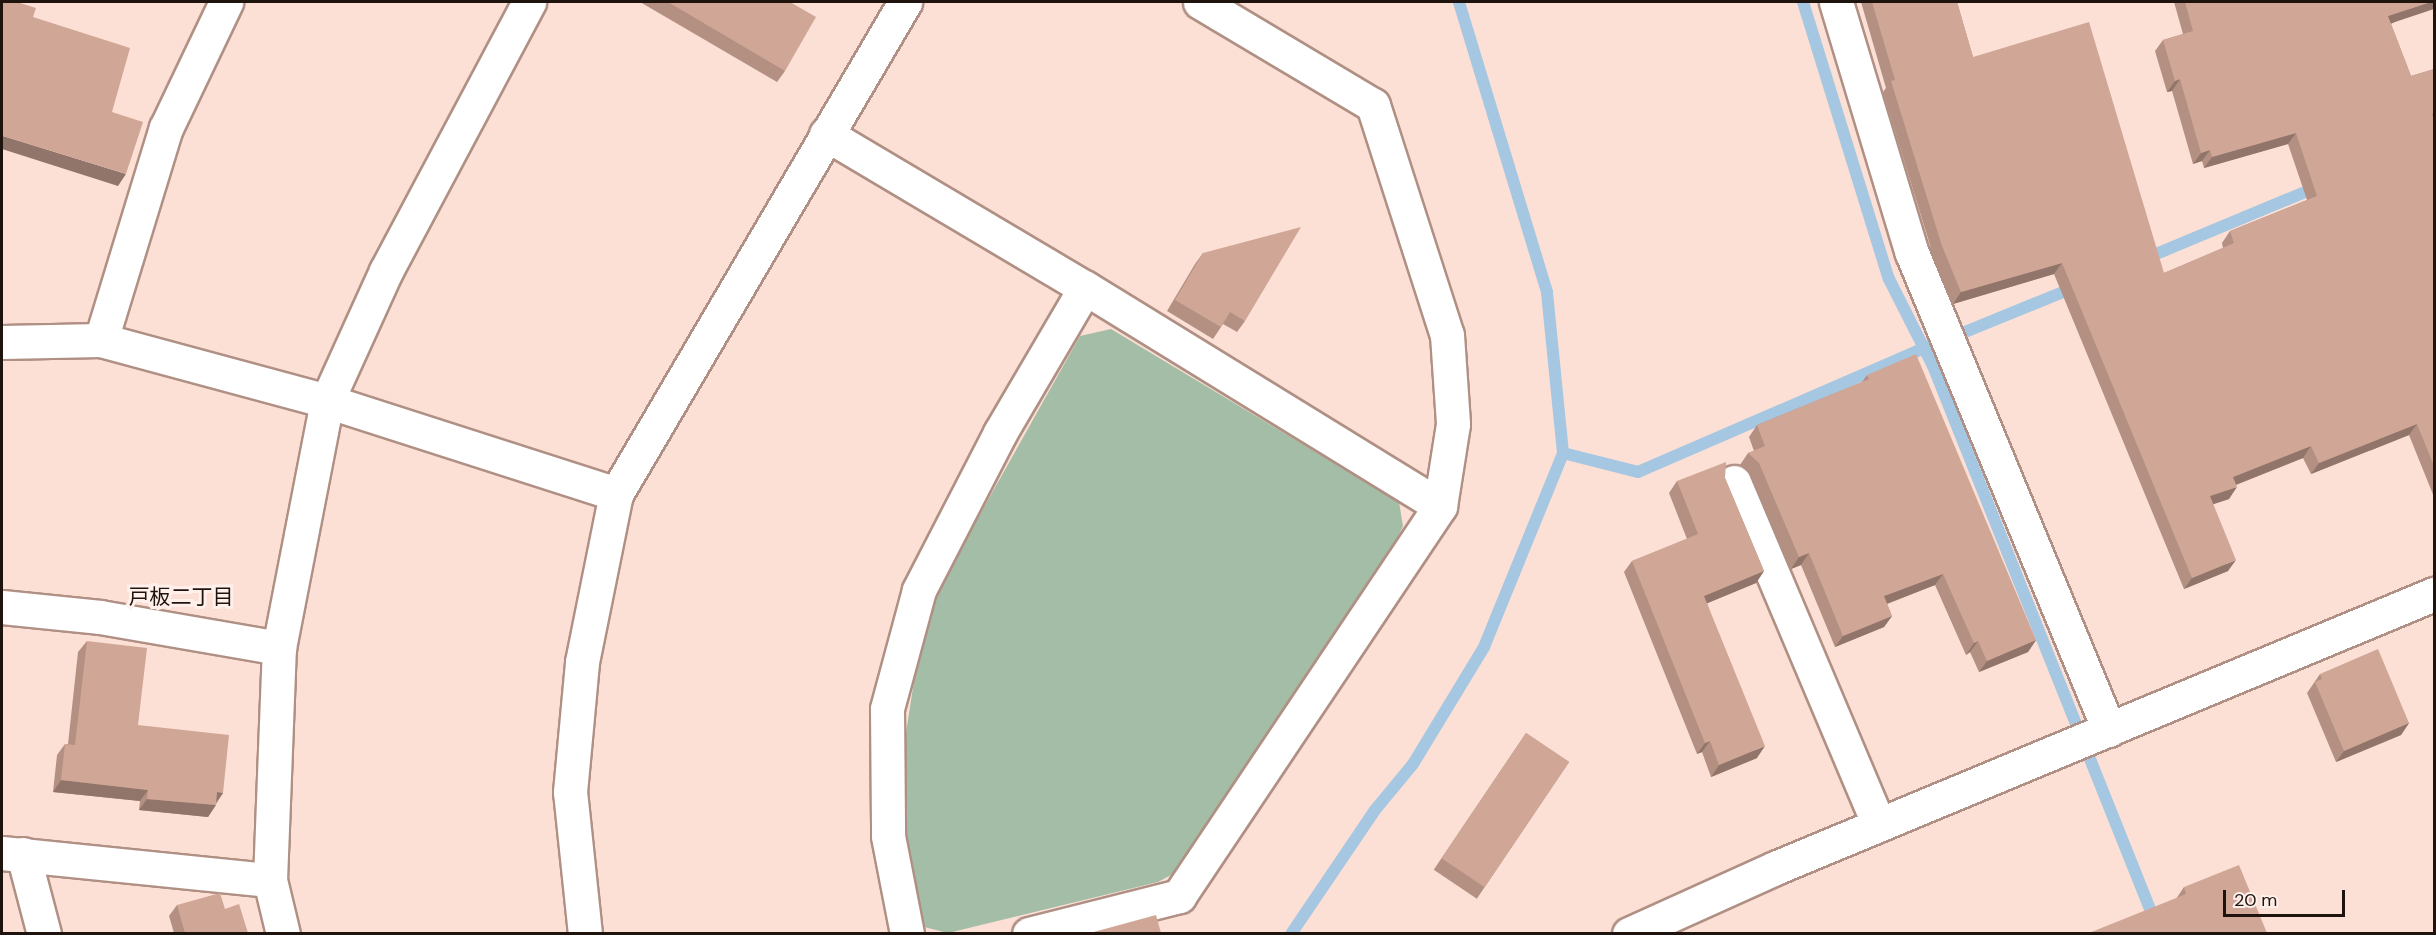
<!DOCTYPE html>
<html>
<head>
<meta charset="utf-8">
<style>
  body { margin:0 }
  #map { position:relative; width:2436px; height:935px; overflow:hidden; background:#fce0d5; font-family:"DM Sans","Noto Sans JP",sans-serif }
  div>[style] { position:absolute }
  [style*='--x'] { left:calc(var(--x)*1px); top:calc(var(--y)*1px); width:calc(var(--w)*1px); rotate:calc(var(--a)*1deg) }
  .green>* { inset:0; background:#a4bda6 }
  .stream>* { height:12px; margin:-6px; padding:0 6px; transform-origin:6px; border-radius:6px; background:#a5c7e2 }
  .roads { filter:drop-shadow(2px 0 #b09084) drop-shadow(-2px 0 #b09084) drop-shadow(0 2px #b09084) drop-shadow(0 -2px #b09084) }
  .minor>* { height:33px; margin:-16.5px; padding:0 16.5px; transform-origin:16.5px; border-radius:16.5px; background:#fff }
  .tertiary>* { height:33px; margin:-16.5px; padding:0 16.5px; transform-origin:16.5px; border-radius:16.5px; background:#fff }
  .wall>* { inset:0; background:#b39082; transform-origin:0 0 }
  .shaded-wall>* { inset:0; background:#92756a }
  .building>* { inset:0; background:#d0a797; transform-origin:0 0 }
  span { translate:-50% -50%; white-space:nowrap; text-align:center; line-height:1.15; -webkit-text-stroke:6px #fff0eb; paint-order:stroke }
  .neighbourhood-label { font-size:21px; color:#1f130e }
  .frame { position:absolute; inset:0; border:3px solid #1f130e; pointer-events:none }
  .scale { position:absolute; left:2223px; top:890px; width:122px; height:27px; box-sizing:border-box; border:3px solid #1f130e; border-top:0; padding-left:8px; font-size:18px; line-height:21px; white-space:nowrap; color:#1f130e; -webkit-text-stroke:4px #fff0eb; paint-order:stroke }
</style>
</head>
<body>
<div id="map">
  <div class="green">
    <div style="clip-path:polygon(1111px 329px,1399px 502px,1403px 526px,1373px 589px,1182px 869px,1158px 882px,948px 933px,920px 926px,905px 841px,902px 793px,906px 733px,916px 668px,934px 596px,1080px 336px)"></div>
  </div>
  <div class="stream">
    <div style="--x:1803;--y:2;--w:290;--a:72.8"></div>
    <div style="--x:1889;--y:279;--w:97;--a:63.2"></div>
    <div style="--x:1933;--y:366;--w:612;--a:68.22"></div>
    <div style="--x:2144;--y:259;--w:190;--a:-22.6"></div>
    <div style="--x:1965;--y:332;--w:119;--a:-22.2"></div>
    <div style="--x:1563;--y:453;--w:77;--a:14.2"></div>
    <div style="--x:1638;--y:472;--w:317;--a:-23.4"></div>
    <div style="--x:1291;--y:934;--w:150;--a:-55.9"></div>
    <div style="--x:1375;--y:810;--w:60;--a:-50.4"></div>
    <div style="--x:1413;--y:764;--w:137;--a:-58.7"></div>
    <div style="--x:1484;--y:647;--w:209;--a:-67.8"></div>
    <div style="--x:1563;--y:453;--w:162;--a:-95.7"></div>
    <div style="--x:1547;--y:292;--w:303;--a:-106.9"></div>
  </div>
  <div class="roads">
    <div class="minor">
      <div style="--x:1836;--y:2;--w:262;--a:73.2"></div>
      <div style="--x:1912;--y:253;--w:516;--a:67.56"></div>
      <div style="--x:1373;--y:105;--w:242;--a:72.2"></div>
      <div style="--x:1447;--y:335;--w:89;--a:86.1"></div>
      <div style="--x:1453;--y:424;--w:83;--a:99"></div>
      <div style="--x:826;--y:134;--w:301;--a:30.7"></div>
      <div style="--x:1085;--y:288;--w:168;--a:120.4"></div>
      <div style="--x:1000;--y:433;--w:177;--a:117.3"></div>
      <div style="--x:919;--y:590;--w:123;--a:105.1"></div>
      <div style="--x:887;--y:709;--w:127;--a:89.5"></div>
      <div style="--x:888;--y:836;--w:100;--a:79"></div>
      <div style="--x:101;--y:340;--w:222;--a:-73"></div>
      <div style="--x:166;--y:128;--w:140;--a:-64.5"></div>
      <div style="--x:2;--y:342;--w:99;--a:-1.2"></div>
      <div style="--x:101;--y:340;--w:234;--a:15.1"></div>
      <div style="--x:327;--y:401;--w:304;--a:17.8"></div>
      <div style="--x:1734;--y:482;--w:372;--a:67.1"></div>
      <div style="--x:2;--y:607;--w:99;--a:5.8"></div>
      <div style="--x:100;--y:617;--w:182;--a:9.8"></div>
      <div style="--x:2;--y:853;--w:269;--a:5.8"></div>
      <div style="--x:23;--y:854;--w:83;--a:75.3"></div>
      <div style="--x:283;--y:934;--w:56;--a:-103.5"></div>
      <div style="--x:270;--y:880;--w:232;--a:-87.8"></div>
      <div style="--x:279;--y:648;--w:252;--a:-79"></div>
      <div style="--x:327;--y:401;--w:143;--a:-65.6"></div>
      <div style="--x:386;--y:271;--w:305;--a:-62"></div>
      <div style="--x:1029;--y:934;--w:155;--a:-14.2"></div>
      <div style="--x:1179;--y:896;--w:469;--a:-56.2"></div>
      <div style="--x:1440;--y:506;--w:417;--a:-148.4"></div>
      <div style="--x:1629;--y:934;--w:160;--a:-24.3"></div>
      <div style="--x:1775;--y:868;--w:714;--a:-22.58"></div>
    </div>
    <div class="tertiary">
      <div style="--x:1200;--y:2;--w:201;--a:30.8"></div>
      <div style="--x:585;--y:934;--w:143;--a:-96"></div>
      <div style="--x:570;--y:792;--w:131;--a:-84.7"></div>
      <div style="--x:582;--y:662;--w:171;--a:-78.6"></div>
      <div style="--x:616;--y:494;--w:571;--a:-59.57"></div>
    </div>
  </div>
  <div class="wall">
    <div style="clip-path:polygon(640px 2px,790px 2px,785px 71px,777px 82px)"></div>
    <div style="clip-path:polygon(1861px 2px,1957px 2px,1973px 57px,2164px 273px,2223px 248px,2222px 243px,2230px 231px,2307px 200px,2288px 144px,2204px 168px,2202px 161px,2193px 164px,2172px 91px,2167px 92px,2155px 51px,2163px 40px,2183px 34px,2174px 2px,2434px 2px,2391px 24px,2411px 76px,2434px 69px,2434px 497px,2409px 435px,2311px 474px,2303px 458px,2236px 485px,2229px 499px,2213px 504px,2228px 571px,2184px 589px,2054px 274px,1953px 304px,1934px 258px,1883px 92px,1886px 88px)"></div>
    <div style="clip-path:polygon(1203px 253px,1245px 321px,1237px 332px,1223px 324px,1213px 339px,1167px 311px,1195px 264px)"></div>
    <div style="clip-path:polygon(1867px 375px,2036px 640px,2028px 652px,1979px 672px,1970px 652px,1966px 655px,1935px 585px,1887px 604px,1892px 616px,1884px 627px,1835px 647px,1801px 565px,1791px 569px,1751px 475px,1740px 465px,1748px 453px,1754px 451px,1749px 437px,1757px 425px,1862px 382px)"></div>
    <div style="clip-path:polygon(1725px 478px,1764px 571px,1756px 583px,1707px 603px,1757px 758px,1711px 777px,1702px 752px,1697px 754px,1624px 572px,1632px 561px,1687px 539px,1669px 493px,1677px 481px)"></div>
    <div style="clip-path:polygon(87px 641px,138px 725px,223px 793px,208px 817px,139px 810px,140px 801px,53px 792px,57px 755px,65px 744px,68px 744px,78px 652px)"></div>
    <div style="clip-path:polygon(2320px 674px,2409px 723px,2401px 735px,2336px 762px,2307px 693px)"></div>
    <div style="left:1526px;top:733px;width:52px;height:165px;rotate:34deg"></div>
    <div style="clip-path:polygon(2184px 887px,2267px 933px,2176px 899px)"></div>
    <div style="clip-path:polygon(177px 905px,225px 909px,248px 933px,174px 933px,169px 916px)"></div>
  </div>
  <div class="shaded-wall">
    <div style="clip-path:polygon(2431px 2px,2434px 2px,2434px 9px,2380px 27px,2388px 16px)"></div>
    <div style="clip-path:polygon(2180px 79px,2172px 91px,2167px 92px,2175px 81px)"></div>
    <div style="clip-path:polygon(2296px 133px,2288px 144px,2204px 168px,2212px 157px)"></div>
    <div style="clip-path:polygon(3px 136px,126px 174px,118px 186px,2px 149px,2px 138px)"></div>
    <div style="clip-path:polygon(2210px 150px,2202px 161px,2193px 164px,2201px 153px)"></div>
    <div style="clip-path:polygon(2062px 263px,2054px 274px,1953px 304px,1961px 292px)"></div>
    <div style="clip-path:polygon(2417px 424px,2409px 435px,2311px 474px,2319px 463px)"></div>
    <div style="clip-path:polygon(2311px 446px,2303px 458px,2225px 489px,2233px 477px)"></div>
    <div style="clip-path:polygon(2237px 487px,2229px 499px,2202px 508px,2210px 496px)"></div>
    <div style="clip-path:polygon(1809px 553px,1801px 565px,1791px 569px,1799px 557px)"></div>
    <div style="clip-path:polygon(2236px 560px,2228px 571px,2184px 589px,2192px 578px)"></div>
    <div style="clip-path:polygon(1764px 571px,1756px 583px,1696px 608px,1704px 596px)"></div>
    <div style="clip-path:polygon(1943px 574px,1935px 585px,1876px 608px,1884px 596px)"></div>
    <div style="clip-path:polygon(1892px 616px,1884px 627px,1835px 647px,1843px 636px)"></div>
    <div style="clip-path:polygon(2036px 640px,2028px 652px,1979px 672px,1987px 661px)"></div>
    <div style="clip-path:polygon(1978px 641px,1970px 652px,1966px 655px,1974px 643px)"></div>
    <div style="clip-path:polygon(2409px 723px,2401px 735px,2336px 762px,2344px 751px)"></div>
    <div style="clip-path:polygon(1710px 741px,1702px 752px,1697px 754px,1705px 743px)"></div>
    <div style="clip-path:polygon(1765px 746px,1757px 758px,1711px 777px,1719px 765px)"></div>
    <div style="clip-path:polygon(61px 780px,148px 790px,140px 801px,53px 792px)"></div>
    <div style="clip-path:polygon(217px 792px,223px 793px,215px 804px)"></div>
    <div style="clip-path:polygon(147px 799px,216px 805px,208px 817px,139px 810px)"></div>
  </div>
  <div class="building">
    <div style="clip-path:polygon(2px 2px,17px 2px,36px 8px,33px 17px,130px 48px,112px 112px,143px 122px,126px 174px,3px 136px,2px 141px)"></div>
    <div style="clip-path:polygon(668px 2px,790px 2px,816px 17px,785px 71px)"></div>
    <div style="clip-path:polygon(1872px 2px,1957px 2px,1973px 57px,2089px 22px,2164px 273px,2234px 243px,2230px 231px,2317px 196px,2296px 133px,2212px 157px,2210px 150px,2201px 153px,2180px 79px,2175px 81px,2163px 40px,2193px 31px,2185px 2px,2431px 2px,2388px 16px,2411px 76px,2434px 69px,2434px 113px,2432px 114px,2434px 121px,2434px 466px,2417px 424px,2319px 463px,2311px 446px,2233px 477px,2237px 487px,2210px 496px,2236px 560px,2192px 578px,2062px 263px,1961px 292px,1942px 246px,1891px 81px,1895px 80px)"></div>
    <div style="clip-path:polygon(1301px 227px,1245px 321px,1230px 312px,1221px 327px,1175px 300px,1203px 253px)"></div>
    <div style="clip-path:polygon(1916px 354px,2036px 640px,1987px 661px,1978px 641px,1974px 643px,1943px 574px,1884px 596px,1892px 616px,1843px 636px,1809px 553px,1799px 557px,1759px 463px,1748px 453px,1765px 446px,1757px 425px,1869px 379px,1867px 375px)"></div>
    <div style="clip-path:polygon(1726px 462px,1725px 478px,1764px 571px,1704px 596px,1765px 746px,1719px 765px,1710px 741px,1705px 743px,1632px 561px,1698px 534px,1677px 481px)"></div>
    <div style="clip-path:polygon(87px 641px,147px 648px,138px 725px,229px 735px,223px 793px,217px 792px,216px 805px,147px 799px,148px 790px,61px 780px,65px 744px,75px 745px)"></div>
    <div style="clip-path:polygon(2378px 649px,2409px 723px,2344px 751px,2315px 682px,2322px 679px,2320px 674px)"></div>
    <div style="left:1526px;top:733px;width:52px;height:151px;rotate:34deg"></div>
    <div style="clip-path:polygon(2239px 865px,2267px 933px,2089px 933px,2186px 894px,2184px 887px)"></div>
    <div style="clip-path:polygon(220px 893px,225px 909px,239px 904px,248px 933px,185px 933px,177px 905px)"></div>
    <div style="clip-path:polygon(1156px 915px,1161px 933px,1090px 933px)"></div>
  </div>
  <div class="neighbourhood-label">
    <span style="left:181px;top:597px">戸板二丁目</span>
  </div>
  <div class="frame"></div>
  <div class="scale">20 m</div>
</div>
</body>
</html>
